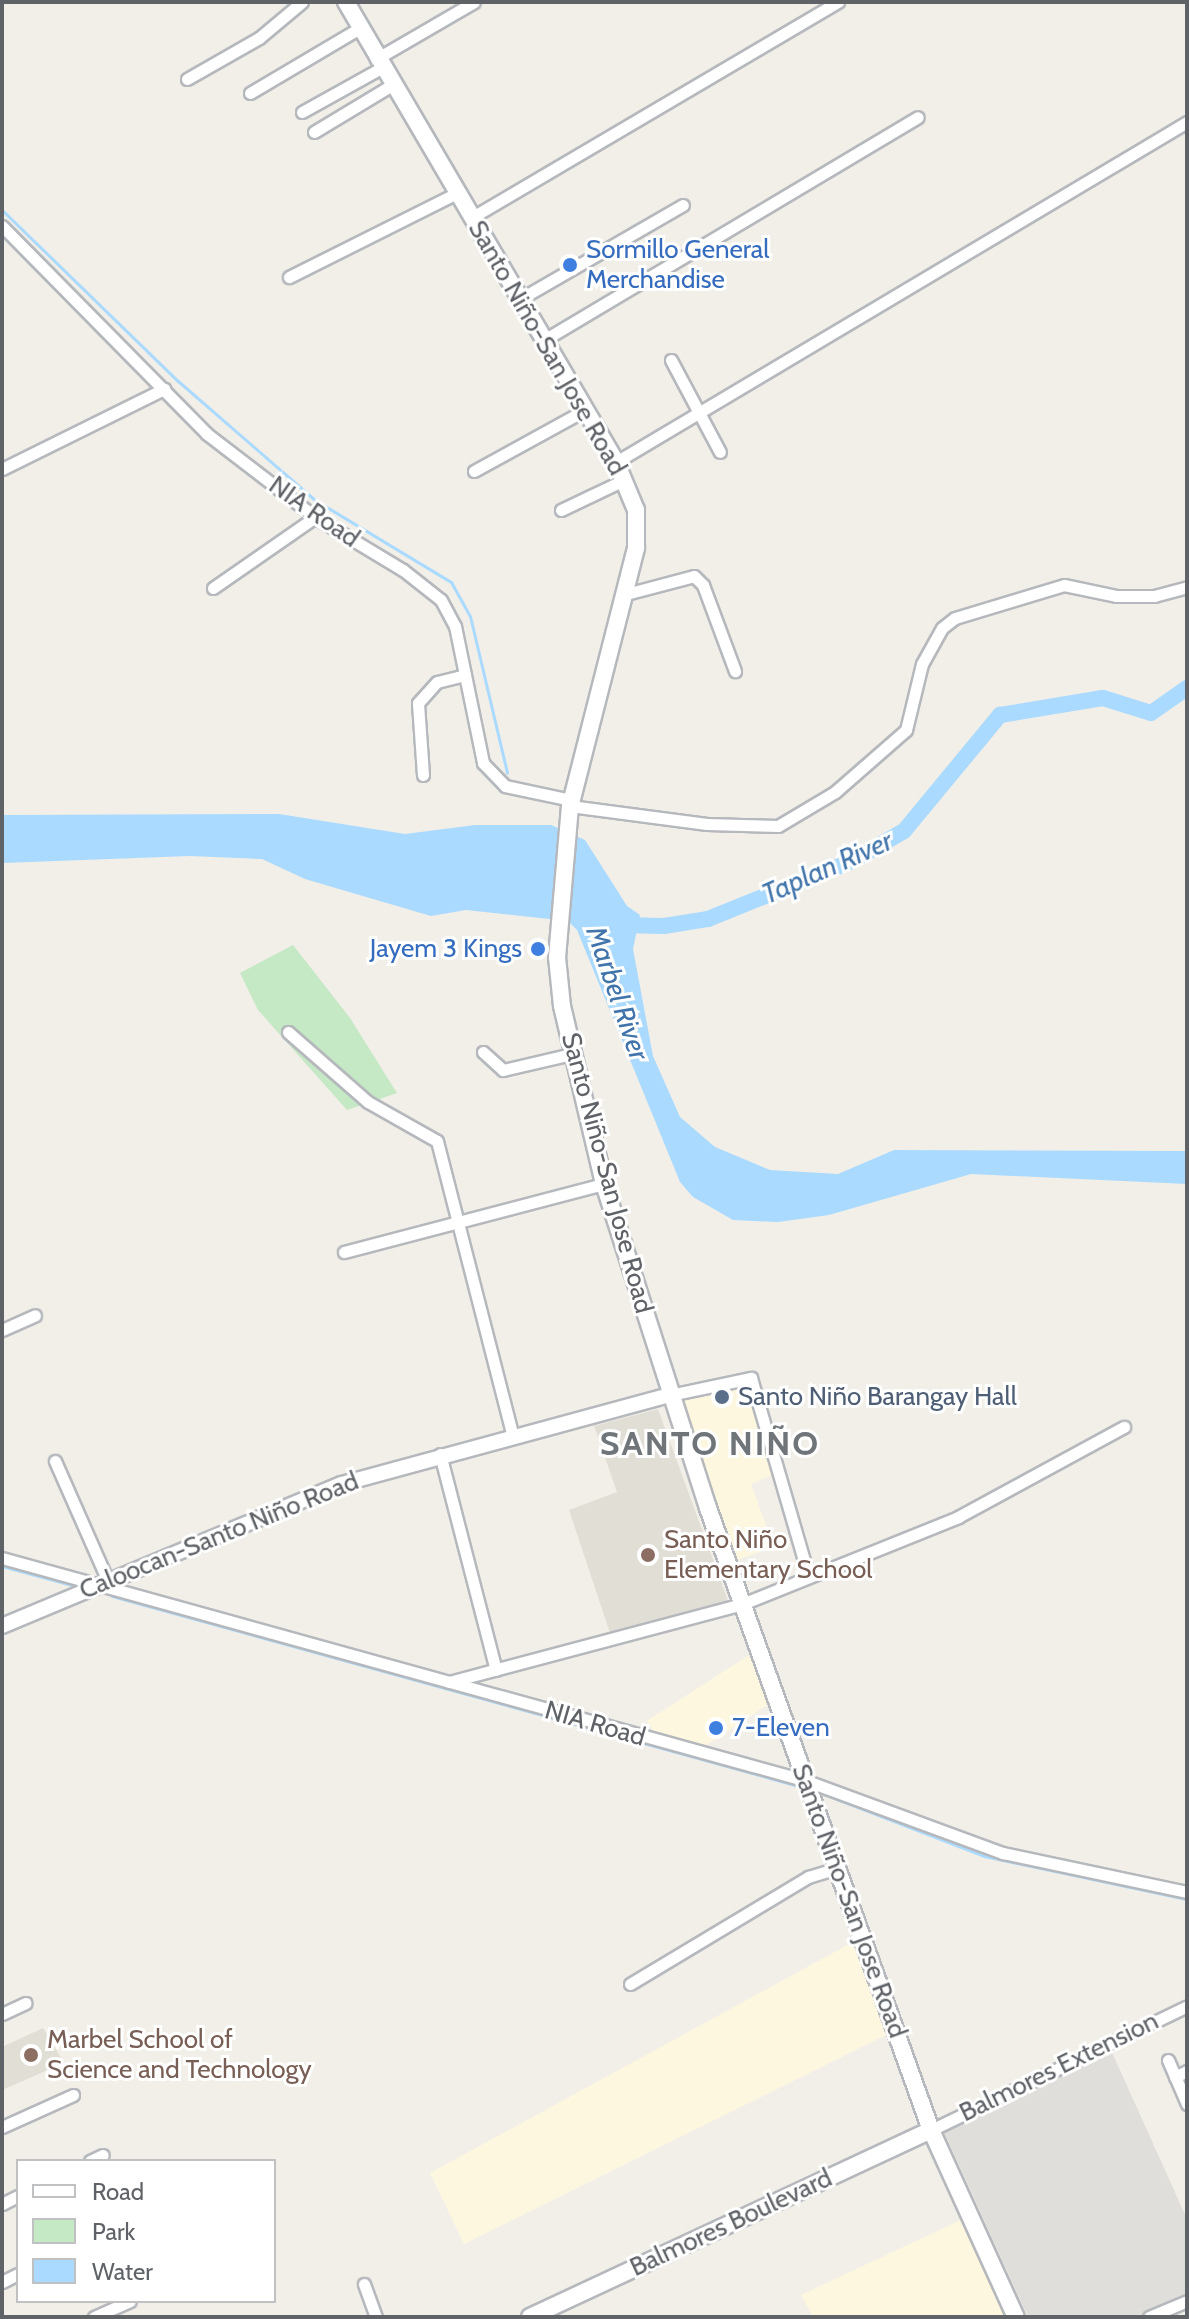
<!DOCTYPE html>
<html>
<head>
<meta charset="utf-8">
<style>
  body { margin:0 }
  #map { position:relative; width:1189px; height:2319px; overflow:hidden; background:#f1efe8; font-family:Cabin,sans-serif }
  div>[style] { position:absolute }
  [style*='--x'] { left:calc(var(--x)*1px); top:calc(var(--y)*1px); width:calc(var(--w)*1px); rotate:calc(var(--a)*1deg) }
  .commercial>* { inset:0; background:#fef7e0 }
  .industrial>* { inset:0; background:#e0deda }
  .education>* { inset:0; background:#e1ded6 }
  .green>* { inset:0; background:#c5e8c5 }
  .water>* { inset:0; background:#aadaff }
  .stream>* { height:3px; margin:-1.5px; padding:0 1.5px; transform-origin:1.5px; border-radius:1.5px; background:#aadaff }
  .river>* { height:16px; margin:-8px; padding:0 8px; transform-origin:8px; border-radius:8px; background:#aadaff }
  .roads { filter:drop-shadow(2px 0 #b5b8bc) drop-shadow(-2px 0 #b5b8bc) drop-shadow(0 2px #b5b8bc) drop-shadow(0 -2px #b5b8bc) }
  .minor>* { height:11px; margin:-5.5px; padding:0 5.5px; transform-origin:5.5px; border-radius:5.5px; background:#fff }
  .tertiary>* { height:14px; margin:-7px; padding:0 7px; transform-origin:7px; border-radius:7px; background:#fff }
  .secondary>* { height:16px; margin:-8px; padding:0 8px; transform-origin:8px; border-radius:8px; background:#fff }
  .dots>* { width:22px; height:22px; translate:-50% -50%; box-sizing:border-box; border:4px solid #fff; border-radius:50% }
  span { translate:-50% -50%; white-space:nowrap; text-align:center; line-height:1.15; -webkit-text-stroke:6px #fff; paint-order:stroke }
  .shop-label { font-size:26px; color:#366cbe }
  .left { translate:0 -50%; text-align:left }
  .right { translate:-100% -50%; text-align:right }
  .street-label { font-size:26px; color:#5f6368 }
  .service-label { font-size:26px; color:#4e5e75 }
  .education-label { font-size:26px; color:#785e54 }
  .water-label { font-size:28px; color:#4174aa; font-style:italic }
  .district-label { font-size:34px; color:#70757a; font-weight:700; letter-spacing:2px }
  .frame { position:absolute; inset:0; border:4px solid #5f6368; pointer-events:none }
  .legend { position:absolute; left:16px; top:2159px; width:260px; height:144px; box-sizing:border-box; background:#fff; border:2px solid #bfc1c3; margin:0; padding:10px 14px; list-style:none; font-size:24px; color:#5f6368 }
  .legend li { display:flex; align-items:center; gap:16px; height:40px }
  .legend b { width:40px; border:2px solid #bfc1c3 }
</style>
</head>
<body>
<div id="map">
  <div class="commercial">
    <div style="clip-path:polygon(747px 1383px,775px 1474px,751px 1484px,774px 1547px,737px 1560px,678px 1400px)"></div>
    <div style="clip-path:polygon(749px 1655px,769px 1704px,699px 1750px,659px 1739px,647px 1721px)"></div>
    <div style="clip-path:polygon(853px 1942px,886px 2035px,464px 2244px,430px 2173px)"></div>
    <div style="clip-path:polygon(963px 2219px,1006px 2317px,813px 2317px,801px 2295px)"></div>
  </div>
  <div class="industrial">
    <div style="clip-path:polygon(1110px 2048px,1187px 2219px,1187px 2294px,1138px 2317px,1028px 2317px,944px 2132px)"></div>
  </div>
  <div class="education">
    <div style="clip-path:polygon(658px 1409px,728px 1601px,611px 1636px,569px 1510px,617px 1492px,594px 1426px)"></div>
    <div style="clip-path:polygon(43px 2028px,64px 2063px,2px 2090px,2px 2047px)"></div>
  </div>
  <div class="green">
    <div style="clip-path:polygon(293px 945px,350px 1018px,397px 1093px,347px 1110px,258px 1010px,240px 973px)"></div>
  </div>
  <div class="water">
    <div style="clip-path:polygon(279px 814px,405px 834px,475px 825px,551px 825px,585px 840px,627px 906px,640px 915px,633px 949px,653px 1056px,680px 1117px,715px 1147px,770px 1170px,838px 1174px,894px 1150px,1187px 1151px,1187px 1184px,971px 1174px,829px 1215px,778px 1222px,733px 1220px,693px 1197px,680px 1182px,577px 930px,568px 921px,466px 910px,431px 916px,305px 879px,262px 859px,190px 856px,2px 863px,2px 815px)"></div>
  </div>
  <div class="stream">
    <div style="--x:2;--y:210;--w:245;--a:44.2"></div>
    <div style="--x:178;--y:381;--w:181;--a:41"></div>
    <div style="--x:315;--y:500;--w:159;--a:31.1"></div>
    <div style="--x:451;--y:582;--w:39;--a:61"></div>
    <div style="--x:470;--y:616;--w:161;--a:76.7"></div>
    <div style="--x:2;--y:1566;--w:80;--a:15.3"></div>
    <div style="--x:112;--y:1596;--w:716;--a:15.47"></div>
    <div style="--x:824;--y:1794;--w:172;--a:21.2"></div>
    <div style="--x:984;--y:1856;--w:208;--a:12"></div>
  </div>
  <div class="river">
    <div style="--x:619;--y:925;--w:45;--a:1.3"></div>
    <div style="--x:664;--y:926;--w:45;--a:-9"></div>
    <div style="--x:708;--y:919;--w:155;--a:-21.9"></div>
    <div style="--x:852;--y:861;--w:60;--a:-30"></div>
    <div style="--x:904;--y:831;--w:151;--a:-50.4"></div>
    <div style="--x:1000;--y:715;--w:104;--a:-9.4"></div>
    <div style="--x:1103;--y:698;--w:50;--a:17.4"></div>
    <div style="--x:1151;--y:713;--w:44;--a:-34.8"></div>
  </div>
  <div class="roads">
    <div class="minor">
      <div style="--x:376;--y:59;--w:113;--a:-30.2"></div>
      <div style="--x:187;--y:79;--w:83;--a:-29.7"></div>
      <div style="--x:259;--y:38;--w:56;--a:-39.9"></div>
      <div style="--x:250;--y:93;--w:128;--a:-30.6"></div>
      <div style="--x:302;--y:112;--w:90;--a:-29.1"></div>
      <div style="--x:314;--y:132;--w:91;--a:-31.1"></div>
      <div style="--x:471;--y:218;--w:426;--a:-30.5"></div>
      <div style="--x:2;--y:226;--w:292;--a:45.4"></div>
      <div style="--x:207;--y:434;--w:136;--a:37.5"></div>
      <div style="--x:315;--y:517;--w:103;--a:31.1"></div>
      <div style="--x:403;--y:570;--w:48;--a:38.3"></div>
      <div style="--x:441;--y:600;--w:30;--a:62"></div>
      <div style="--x:455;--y:626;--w:140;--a:78.4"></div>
      <div style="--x:483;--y:763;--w:32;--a:46"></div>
      <div style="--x:505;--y:786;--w:67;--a:12"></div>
      <div style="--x:289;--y:277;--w:188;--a:-26.6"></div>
      <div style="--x:520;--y:299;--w:188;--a:-30"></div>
      <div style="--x:544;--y:340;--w:435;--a:-30.8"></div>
      <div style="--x:671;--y:360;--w:104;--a:62"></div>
      <div style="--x:616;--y:462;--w:665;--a:-30.77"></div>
      <div style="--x:2;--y:469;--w:181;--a:-26.3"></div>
      <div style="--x:474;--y:471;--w:127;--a:-28.8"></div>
      <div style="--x:561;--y:510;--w:70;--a:-25.5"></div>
      <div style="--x:213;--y:588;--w:124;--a:-34.8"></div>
      <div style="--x:626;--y:594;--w:70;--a:-14.8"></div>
      <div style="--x:694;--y:576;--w:13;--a:45"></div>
      <div style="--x:703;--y:585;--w:92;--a:69.6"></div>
      <div style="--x:423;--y:775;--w:72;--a:-94"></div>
      <div style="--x:418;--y:703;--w:28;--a:-48"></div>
      <div style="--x:437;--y:682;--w:29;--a:-14"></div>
      <div style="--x:570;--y:806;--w:138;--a:7.5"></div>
      <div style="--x:707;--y:824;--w:71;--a:1.6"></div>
      <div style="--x:778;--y:826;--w:66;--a:-30.8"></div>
      <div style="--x:835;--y:792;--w:94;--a:-41.1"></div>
      <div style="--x:906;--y:730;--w:68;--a:-76.4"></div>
      <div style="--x:922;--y:664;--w:41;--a:-60.9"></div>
      <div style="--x:942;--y:628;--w:16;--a:-38"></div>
      <div style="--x:955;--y:618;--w:114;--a:-16.8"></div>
      <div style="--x:1064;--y:585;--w:53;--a:11.9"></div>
      <div style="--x:1116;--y:596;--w:38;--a:0"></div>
      <div style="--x:1154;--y:596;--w:34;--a:-15"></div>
      <div style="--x:288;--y:1032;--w:106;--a:41.2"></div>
      <div style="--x:368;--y:1102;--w:79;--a:29.5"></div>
      <div style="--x:437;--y:1141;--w:305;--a:75.6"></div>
      <div style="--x:483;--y:1052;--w:27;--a:42"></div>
      <div style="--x:503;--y:1070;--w:71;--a:-13.1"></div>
      <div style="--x:344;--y:1252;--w:269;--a:-14.7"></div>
      <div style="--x:2;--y:1330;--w:36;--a:-24"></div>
      <div style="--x:670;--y:1395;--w:83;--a:-11.9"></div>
      <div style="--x:751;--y:1378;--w:207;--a:73.8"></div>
      <div style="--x:440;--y:1454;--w:223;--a:75.5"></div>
      <div style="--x:55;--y:1461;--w:131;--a:66.2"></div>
      <div style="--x:2;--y:1558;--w:835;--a:15.48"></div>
      <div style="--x:807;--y:1781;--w:209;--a:20.2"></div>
      <div style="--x:1003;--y:1853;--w:188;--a:12"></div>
      <div style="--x:449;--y:1682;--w:303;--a:-14.9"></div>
      <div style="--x:742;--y:1604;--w:233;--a:-21.9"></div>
      <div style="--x:958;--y:1517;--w:189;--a:-28.5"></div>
      <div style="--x:630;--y:1984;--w:208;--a:-31"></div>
      <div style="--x:808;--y:1877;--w:31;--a:-17"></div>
      <div style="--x:2;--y:2014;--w:26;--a:-25"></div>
      <div style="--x:1168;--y:2060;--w:48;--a:66.6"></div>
      <div style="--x:1175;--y:2077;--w:13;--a:-27"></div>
      <div style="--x:2;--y:2127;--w:78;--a:-24.3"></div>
      <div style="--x:931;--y:2130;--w:284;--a:-25.8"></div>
      <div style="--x:90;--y:2161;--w:14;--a:-25"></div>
      <div style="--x:2;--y:2204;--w:18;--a:-27"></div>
      <div style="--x:2;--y:2282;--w:18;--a:-27"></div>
      <div style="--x:364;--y:2284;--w:35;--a:70"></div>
      <div style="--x:94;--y:2317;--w:39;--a:-24"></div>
      <div style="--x:1149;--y:2317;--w:41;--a:-22.8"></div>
    </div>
    <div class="tertiary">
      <div style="--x:2;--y:1626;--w:368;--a:-22.7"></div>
      <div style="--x:342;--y:1484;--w:340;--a:-15.2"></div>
    </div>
    <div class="secondary">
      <div style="--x:346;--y:2;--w:533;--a:59.59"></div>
      <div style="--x:616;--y:462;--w:52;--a:67.4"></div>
      <div style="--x:636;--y:510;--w:38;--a:90"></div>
      <div style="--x:636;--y:548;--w:266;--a:104.3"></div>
      <div style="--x:570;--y:806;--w:152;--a:94.9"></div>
      <div style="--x:557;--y:957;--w:49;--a:84.2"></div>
      <div style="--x:562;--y:1006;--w:183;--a:76.7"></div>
      <div style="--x:604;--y:1184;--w:340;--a:72.2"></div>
      <div style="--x:708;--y:1508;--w:661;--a:70.28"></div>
      <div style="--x:931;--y:2130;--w:205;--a:65.6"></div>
      <div style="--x:530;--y:2317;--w:442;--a:-25"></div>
    </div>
  </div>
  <div class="dots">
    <div style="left:570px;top:265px;background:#3f7fe0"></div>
    <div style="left:538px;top:949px;background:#3f7fe0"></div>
    <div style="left:722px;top:1397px;background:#5c6f8a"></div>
    <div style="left:648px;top:1555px;background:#8d6e63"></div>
    <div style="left:716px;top:1728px;background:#3f7fe0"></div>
    <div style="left:31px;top:2055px;background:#8d6e63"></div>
  </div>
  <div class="shop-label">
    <span class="left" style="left:586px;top:265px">Sormillo General<br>Merchandise</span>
    <span class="right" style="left:522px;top:949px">Jayem 3 Kings</span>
    <span class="left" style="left:732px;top:1728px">7-Eleven</span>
  </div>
  <div class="street-label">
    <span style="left:547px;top:348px;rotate:60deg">Santo Niño-San Jose Road</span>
    <span style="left:314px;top:512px;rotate:35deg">NIA Road</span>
    <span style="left:607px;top:1173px;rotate:75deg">Santo Niño-San Jose Road</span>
    <span style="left:219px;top:1536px;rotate:-22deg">Caloocan-Santo Niño Road</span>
    <span style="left:595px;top:1724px;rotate:16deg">NIA Road</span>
    <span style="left:849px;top:1901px;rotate:70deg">Santo Niño-San Jose Road</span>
    <span style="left:1059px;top:2067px;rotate:-26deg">Balmores Extension</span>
    <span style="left:731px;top:2223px;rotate:-25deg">Balmores Boulevard</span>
  </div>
  <div class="service-label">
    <span class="left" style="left:738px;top:1397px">Santo Niño Barangay Hall</span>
  </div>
  <div class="education-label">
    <span class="left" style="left:664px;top:1555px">Santo Niño<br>Elementary School</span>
    <span class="left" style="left:47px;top:2055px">Marbel School of<br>Science and Technology</span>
  </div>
  <div class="water-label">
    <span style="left:827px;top:867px;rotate:-24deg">Taplan River</span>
    <span style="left:618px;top:993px;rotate:71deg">Marbel River</span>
  </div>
  <div class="district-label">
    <span style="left:710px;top:1444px">SANTO NIÑO</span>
  </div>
  <div class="frame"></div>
  <ul class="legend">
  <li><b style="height:10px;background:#fff"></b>Road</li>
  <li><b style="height:22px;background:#c5e8c5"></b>Park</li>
  <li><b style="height:22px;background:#aadaff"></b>Water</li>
  </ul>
</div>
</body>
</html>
